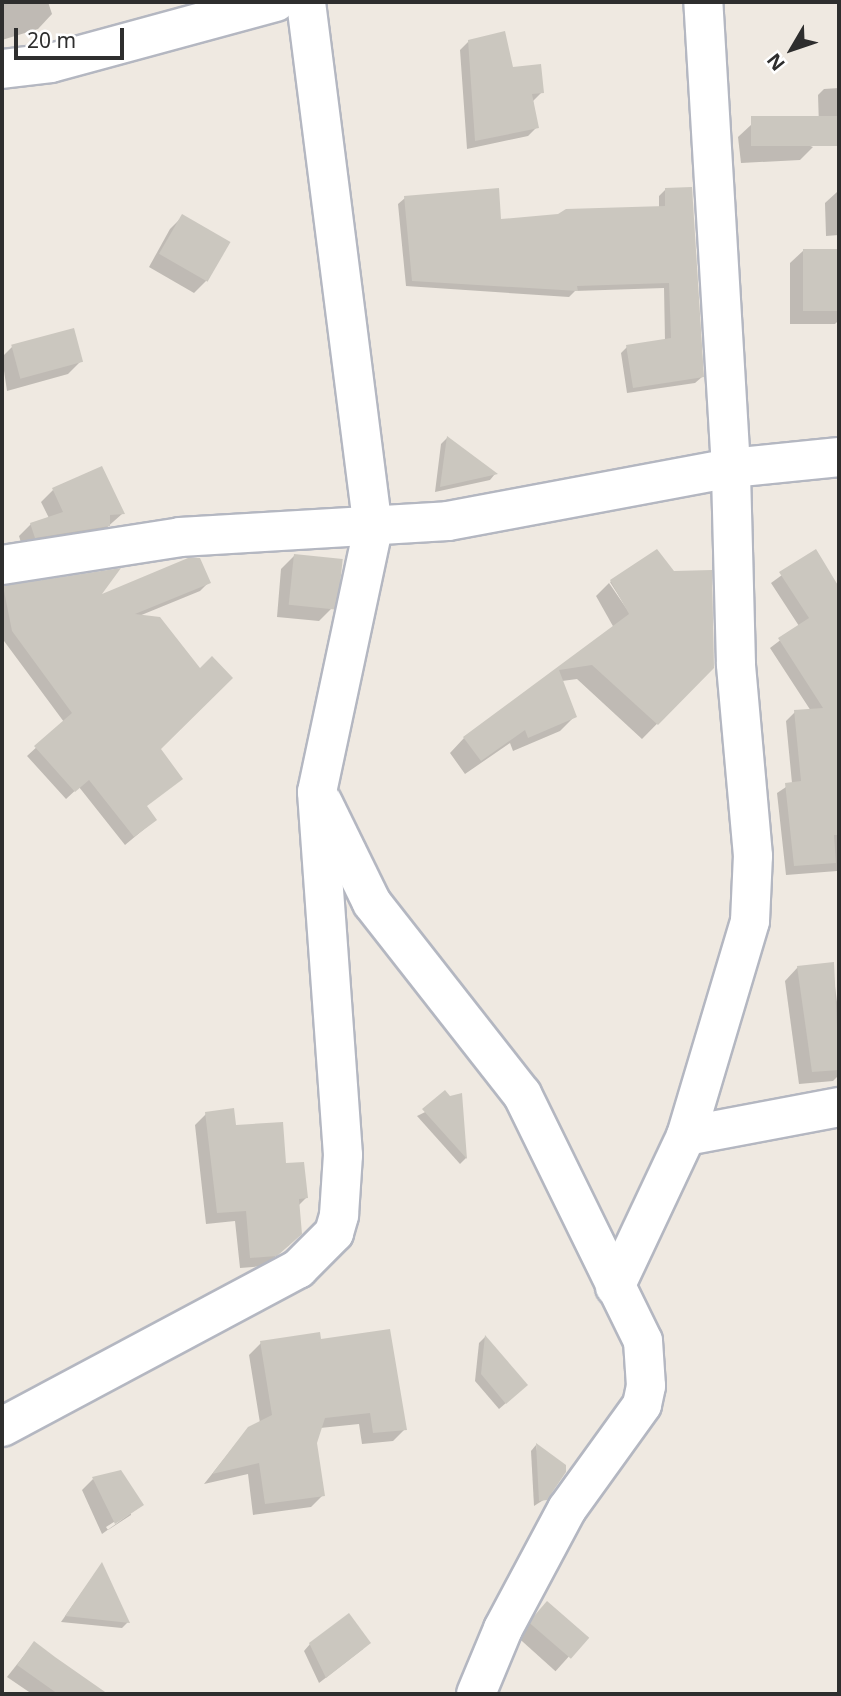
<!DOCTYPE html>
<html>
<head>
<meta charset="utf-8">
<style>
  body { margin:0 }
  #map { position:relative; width:841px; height:1696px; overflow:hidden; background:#efe9e1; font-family:"Noto Sans",sans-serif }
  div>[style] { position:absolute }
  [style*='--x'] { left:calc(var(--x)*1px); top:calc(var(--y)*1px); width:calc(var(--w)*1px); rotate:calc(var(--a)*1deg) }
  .shadow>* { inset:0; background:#0003; transform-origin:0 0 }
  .building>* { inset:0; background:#cbc7bf; transform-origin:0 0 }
  .roads { filter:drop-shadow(2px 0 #b4b7c1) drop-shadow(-2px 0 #b4b7c1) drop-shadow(0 2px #b4b7c1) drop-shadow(0 -2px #b4b7c1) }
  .minor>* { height:38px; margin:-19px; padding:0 19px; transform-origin:19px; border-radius:19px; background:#fff }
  span { translate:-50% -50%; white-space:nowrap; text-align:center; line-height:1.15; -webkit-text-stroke:7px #fff; paint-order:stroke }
  .frame { position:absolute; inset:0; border:4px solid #2e2e2e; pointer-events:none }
  .north { position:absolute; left:757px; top:14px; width:70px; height:70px; -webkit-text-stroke:5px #fff; paint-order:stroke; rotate:231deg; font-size:19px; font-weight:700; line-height:28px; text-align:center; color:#2e2e2e }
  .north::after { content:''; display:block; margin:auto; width:24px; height:32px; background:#2e2e2e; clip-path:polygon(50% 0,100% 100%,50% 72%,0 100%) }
  .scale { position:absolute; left:14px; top:28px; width:110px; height:32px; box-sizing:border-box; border:4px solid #2e2e2e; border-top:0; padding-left:9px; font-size:21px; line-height:24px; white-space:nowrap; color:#2e2e2e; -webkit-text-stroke:5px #fff; paint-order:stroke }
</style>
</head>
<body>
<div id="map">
  <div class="shadow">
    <div style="clip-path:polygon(2px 2px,48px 2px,52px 14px,38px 29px,2px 40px)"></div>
    <div style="clip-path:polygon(469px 41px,542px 92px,533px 101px,537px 127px,528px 136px,467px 149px,460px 50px)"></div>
    <div style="clip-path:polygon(839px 88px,839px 126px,819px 127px,818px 95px,824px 89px)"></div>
    <div style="clip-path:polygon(752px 124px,813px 147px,800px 160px,741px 163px,738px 137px)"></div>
    <div style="clip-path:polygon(666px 189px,702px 377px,695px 383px,627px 393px,621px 353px,627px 347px,665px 341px,664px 288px,575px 291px,569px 297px,406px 286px,398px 204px,405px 198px,499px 221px,659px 208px,659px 196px)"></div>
    <div style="clip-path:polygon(837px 192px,839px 235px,826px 236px,825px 203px)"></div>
    <div style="clip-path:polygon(183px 216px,207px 280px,194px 293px,149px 267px,170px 229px)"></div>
    <div style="clip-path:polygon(804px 250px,839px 251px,839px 320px,835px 324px,790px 324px,790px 263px)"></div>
    <div style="clip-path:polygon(12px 347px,81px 361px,68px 374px,7px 391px,2px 357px)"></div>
    <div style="clip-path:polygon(447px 438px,495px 474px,490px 480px,435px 492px,441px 444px)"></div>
    <div style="clip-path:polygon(53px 490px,122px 514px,96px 537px,23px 549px,19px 536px,31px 524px,49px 518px,41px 502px)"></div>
    <div style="clip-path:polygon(657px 551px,713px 667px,642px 739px,577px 679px,562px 681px,575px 716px,560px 731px,513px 751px,510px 743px,465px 774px,450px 753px,464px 738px,614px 628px,596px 596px,609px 583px,635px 621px,610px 582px)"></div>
    <div style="clip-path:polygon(815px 551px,839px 590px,839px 881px,837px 871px,786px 875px,777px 793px,792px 783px,786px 721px,795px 712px,811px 711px,770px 648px,799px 626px,771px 583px)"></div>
    <div style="clip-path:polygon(294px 556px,332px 608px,319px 621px,277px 617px,281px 569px)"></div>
    <div style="clip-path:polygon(209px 582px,200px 591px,139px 616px,159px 749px,145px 807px,155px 820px,125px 845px,79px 787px,66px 799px,27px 756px,64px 722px,4px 641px,2px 590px,96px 598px)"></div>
    <div style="clip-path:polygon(832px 964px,839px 1017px,839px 1075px,833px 1081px,799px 1084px,785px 981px,798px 967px)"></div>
    <div style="clip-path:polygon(460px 1095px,466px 1158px,460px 1164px,417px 1116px)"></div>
    <div style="clip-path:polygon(206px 1114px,235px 1127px,306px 1198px,298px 1206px,289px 1245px,264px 1266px,240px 1268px,235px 1221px,206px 1224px,195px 1125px)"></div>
    <div style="clip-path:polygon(485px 1337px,520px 1391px,499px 1409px,475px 1381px,479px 1343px)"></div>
    <div style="clip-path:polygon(320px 1341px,405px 1429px,393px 1441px,362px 1444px,359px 1424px,320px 1428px,315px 1443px,323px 1495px,311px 1507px,253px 1515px,248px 1474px,204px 1484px,243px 1435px,260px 1423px,249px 1355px,261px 1343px)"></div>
    <div style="clip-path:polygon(536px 1445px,545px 1499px,534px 1506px,531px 1451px)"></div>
    <div style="clip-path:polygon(evenodd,93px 1479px,142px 1505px,102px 1534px,82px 1490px,93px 1479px,131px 1511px,131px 1515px,108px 1530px,106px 1527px,131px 1511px)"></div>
    <div style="clip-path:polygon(101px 1565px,128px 1622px,122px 1628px,61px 1622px)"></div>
    <div style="left:547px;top:1603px;width:52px;height:45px;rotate:42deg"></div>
    <div style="clip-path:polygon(34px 1643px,105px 1694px,32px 1694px,7px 1677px)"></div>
    <div style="clip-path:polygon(310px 1644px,363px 1649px,319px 1683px,304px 1651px)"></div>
  </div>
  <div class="building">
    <div style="clip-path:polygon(505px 31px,513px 67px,541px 64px,544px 93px,532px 94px,539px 128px,475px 141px,468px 40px)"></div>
    <div style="left:839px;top:116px;width:30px;height:88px;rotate:90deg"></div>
    <div style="clip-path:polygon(692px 187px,704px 377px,633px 388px,626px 345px,671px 338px,669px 283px,577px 286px,578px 291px,412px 281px,404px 196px,499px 188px,501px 219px,558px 214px,566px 209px,665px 206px,665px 188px)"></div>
    <div style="left:182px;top:214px;width:56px;height:46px;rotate:30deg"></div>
    <div style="left:803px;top:249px;width:36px;height:62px"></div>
    <div style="left:74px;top:328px;width:35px;height:65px;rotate:75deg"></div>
    <div style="clip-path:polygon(447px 436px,498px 474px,440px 487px)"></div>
    <div style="clip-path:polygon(102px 466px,125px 514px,110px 515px,110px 526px,35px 538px,30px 523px,63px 512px,52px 488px)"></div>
    <div style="clip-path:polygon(657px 549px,674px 571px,712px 570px,714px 668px,658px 725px,592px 665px,559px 670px,577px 717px,528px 738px,525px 730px,481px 761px,463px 737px,629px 614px,610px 580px)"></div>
    <div style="clip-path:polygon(816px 549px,839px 587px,839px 835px,834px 835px,836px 863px,794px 866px,785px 783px,801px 781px,794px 710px,823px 708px,778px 638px,809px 618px,779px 572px)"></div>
    <div style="left:294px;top:554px;width:49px;height:51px;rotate:6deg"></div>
    <div style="clip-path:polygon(188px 558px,200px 558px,211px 583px,135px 614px,160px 617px,200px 668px,212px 656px,233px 678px,161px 749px,183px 779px,147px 806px,157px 820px,134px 837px,89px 780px,75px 792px,34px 746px,72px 713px,12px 631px,3px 586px,121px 568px,102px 594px)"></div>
    <div style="clip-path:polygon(834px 962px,839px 1070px,812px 1072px,797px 966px)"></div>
    <div style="clip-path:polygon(445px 1090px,450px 1096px,462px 1093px,467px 1159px,422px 1109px)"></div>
    <div style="clip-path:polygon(234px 1108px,236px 1125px,283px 1122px,286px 1163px,304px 1162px,308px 1198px,299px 1199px,302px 1234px,277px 1256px,250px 1258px,246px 1211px,217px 1213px,205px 1112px)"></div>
    <div style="clip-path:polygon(390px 1329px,407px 1430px,373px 1433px,370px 1413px,325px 1418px,317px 1443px,325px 1496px,265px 1504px,259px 1463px,212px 1474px,248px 1427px,272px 1415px,260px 1341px,320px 1332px,321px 1339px)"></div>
    <div style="clip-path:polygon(485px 1335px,528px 1385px,506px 1404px,481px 1374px)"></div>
    <div style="clip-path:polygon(536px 1443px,566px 1465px,566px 1472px,547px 1500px,539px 1501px)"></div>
    <div style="clip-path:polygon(121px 1470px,144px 1505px,115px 1524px,92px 1477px)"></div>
    <div style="clip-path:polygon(102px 1562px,130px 1623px,65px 1616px)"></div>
    <div style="left:547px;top:1601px;width:56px;height:28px;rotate:41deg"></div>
    <div style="clip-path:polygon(349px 1613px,371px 1643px,326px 1678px,309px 1643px)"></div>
    <div style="clip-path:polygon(34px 1641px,55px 1657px,108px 1694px,58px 1694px,17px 1665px)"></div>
  </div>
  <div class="roads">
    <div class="minor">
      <div style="--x:2;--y:69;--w:49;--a:-7"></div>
      <div style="--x:51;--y:63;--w:233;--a:-15.2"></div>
      <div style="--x:2;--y:565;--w:180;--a:-8.9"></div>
      <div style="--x:180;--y:537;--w:268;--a:-3.4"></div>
      <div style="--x:448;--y:521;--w:288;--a:-10.6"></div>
      <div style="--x:731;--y:468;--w:109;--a:-5.8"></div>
      <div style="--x:323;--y:803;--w:111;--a:63.9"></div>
      <div style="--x:372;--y:903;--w:243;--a:51.9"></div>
      <div style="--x:522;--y:1094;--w:275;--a:63.9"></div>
      <div style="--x:643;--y:1341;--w:45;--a:86.2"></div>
      <div style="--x:646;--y:1386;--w:19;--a:102"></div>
      <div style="--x:642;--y:1405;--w:128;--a:125.8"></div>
      <div style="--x:567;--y:1509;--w:136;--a:118.1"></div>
      <div style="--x:503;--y:1629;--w:70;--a:112.6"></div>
      <div style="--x:686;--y:1136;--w:224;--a:-73.4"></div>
      <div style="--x:750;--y:921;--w:65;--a:-87.4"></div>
      <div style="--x:753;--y:856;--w:193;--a:-95.1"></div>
      <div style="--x:736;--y:664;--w:196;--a:-91.5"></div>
      <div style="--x:731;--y:468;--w:467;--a:-93.4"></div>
      <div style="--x:615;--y:1287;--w:167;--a:-64.8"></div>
      <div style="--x:686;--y:1136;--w:156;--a:-10.7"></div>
      <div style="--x:2;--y:1427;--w:336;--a:-28.1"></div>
      <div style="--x:298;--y:1269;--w:51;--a:-45"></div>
      <div style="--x:334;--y:1233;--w:19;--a:-74"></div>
      <div style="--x:339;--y:1215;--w:60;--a:-86.2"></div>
      <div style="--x:343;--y:1155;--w:364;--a:-94.1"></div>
      <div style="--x:317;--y:792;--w:269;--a:-78"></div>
      <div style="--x:373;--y:529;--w:531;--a:-97.25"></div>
    </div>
  </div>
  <div class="frame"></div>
  <div class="north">N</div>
  <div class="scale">20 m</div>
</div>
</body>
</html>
